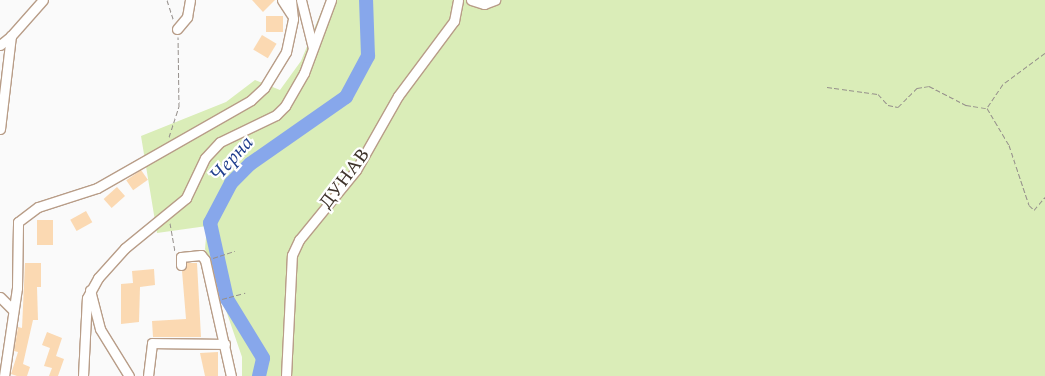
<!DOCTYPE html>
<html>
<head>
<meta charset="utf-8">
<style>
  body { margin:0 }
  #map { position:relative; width:1045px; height:376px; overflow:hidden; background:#fafafa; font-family:Spectral,serif }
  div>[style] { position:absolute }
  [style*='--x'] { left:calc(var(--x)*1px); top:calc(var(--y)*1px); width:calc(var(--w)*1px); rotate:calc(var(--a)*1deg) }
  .green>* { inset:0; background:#daedb8 }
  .river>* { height:14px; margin:-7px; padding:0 7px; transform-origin:7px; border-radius:7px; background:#87a7eb }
  .building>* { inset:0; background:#fbd9b2; transform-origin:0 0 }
  .path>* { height:1px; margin-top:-0.5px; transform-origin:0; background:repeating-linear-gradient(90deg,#958f8b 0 5px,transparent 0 7.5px) }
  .roads { filter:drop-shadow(1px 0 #b89d88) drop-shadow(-1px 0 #b89d88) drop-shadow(0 1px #b89d88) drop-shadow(0 -1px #b89d88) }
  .minor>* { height:9px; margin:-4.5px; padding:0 4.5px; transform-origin:4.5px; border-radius:4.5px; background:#fff }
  span { translate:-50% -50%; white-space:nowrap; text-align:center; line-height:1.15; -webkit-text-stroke:4.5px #fff; paint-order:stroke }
  .street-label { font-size:19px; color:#3f342c }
  .water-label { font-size:20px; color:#1f3e8c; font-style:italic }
</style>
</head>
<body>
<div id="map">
  <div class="green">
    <div style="clip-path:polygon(326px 0,1045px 0,1045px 376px,242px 376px,242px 357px,205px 249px,207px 226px,157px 233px,141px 136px,226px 102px,255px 80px,280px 90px,301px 61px)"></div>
  </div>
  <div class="river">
    <div style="--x:259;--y:376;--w:18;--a:-77"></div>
    <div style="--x:263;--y:358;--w:69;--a:-121.4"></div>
    <div style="--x:227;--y:299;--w:78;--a:-102.6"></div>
    <div style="--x:210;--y:223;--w:45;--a:-62.3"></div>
    <div style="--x:231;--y:183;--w:27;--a:-45"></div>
    <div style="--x:250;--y:164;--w:117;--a:-34.9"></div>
    <div style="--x:346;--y:97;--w:47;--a:-61.8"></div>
    <div style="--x:368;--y:56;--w:56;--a:-92"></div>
  </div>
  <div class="building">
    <div style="clip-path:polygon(252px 0,275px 0,263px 12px)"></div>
    <div style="left:266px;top:16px;width:17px;height:16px"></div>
    <div style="left:262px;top:35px;width:17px;height:17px;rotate:31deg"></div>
    <div style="left:141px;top:170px;width:12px;height:18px;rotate:55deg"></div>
    <div style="left:117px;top:187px;width:12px;height:18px;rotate:48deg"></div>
    <div style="left:86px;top:211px;width:13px;height:18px;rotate:61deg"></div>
    <div style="left:37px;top:220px;width:16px;height:25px"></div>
    <div style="clip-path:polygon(25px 263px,41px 263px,41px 287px,37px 287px,38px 320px,33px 320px,23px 364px,30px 367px,27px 376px,17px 376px,11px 374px,18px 352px,14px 351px,18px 327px,22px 328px)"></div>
    <div style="clip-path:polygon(187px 263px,197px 263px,201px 337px,153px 337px,152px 321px,186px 319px,182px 271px)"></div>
    <div style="clip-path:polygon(154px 269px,155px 285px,140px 287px,139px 322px,121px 324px,121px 284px,133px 283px,132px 271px)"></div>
    <div style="clip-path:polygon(47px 332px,62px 338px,56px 356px,64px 359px,58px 376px,49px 376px,52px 368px,44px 366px,50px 348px,42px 345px)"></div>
    <div style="clip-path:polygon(218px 352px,218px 376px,205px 376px,200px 353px)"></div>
  </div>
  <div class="path">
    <div style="--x:167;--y:0;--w:20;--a:72"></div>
    <div style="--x:1045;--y:53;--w:52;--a:143.6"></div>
    <div style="--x:1003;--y:84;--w:29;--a:124"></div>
    <div style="--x:987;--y:108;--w:43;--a:59.3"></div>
    <div style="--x:1009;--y:145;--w:63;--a:71.6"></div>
    <div style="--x:1029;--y:205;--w:7;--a:45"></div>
    <div style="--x:1034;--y:210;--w:17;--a:-50"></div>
    <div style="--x:827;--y:87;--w:51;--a:7.8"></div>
    <div style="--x:878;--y:94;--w:15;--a:48"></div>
    <div style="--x:888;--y:105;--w:10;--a:11"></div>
    <div style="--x:898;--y:107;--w:27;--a:-45"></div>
    <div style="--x:917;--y:88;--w:12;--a:-9"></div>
    <div style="--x:929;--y:86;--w:42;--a:27.2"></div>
    <div style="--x:966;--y:105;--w:20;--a:9"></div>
    <div style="--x:169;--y:137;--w:32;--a:-72"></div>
    <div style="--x:179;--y:107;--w:70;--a:-90.8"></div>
    <div style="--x:170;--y:223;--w:28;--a:80"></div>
    <div style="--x:213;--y:258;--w:23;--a:-18"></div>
    <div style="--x:222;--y:299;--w:24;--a:-15"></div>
  </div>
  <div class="roads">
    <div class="minor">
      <div style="--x:282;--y:0;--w:17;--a:57"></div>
      <div style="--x:301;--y:0;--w:49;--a:76"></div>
      <div style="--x:471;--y:0;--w:14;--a:17"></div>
      <div style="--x:484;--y:4;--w:12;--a:-20"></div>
      <div style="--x:177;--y:29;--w:16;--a:-50"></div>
      <div style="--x:187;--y:17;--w:17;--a:-80"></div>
      <div style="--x:0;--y:45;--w:14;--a:-39"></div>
      <div style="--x:0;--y:129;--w:94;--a:-83.3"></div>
      <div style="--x:11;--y:36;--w:48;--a:-48.4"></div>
      <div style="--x:181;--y:265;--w:8;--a:-90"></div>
      <div style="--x:181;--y:257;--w:20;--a:-6"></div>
      <div style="--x:201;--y:255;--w:6;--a:51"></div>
      <div style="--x:205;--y:260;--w:119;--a:77.4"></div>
      <div style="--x:90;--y:290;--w:40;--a:75.6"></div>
      <div style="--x:100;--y:329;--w:55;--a:58.3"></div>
      <div style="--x:0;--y:297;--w:18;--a:45"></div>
      <div style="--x:4;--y:376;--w:89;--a:-81.6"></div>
      <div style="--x:17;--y:288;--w:66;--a:-89.1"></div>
      <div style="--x:18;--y:222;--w:25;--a:-37"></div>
      <div style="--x:38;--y:207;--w:62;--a:-17.9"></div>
      <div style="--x:97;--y:188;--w:177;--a:-29.7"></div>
      <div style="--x:251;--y:100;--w:18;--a:-43"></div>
      <div style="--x:264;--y:88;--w:42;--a:-58.6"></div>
      <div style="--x:286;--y:52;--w:34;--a:-78"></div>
      <div style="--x:293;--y:19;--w:19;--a:-96"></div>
      <div style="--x:83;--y:376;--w:78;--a:-87.1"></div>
      <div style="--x:87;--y:298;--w:23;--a:-61"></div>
      <div style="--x:98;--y:278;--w:40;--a:-48"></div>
      <div style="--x:125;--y:248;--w:79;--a:-39.3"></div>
      <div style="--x:186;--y:198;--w:44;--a:-64.6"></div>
      <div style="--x:205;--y:158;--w:22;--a:-47"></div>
      <div style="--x:220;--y:142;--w:62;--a:-25.7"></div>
      <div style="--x:276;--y:115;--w:13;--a:-45"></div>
      <div style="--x:285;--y:106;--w:38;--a:-60"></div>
      <div style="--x:304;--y:73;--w:78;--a:-69.7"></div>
      <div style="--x:148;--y:376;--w:33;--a:-83"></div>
      <div style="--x:152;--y:343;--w:73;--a:0.8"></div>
      <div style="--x:286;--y:376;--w:121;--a:-87.2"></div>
      <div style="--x:292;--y:255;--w:17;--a:-65"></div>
      <div style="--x:299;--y:240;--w:90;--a:-50.8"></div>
      <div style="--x:356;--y:170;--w:85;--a:-60.4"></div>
      <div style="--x:398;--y:96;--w:94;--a:-53.3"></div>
      <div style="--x:454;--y:21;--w:21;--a:-79"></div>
    </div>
  </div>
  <div class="street-label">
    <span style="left:345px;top:179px;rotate:-53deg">ДУНАВ</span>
  </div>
  <div class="water-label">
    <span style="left:232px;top:159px;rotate:-48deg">Черна</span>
  </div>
</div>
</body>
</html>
